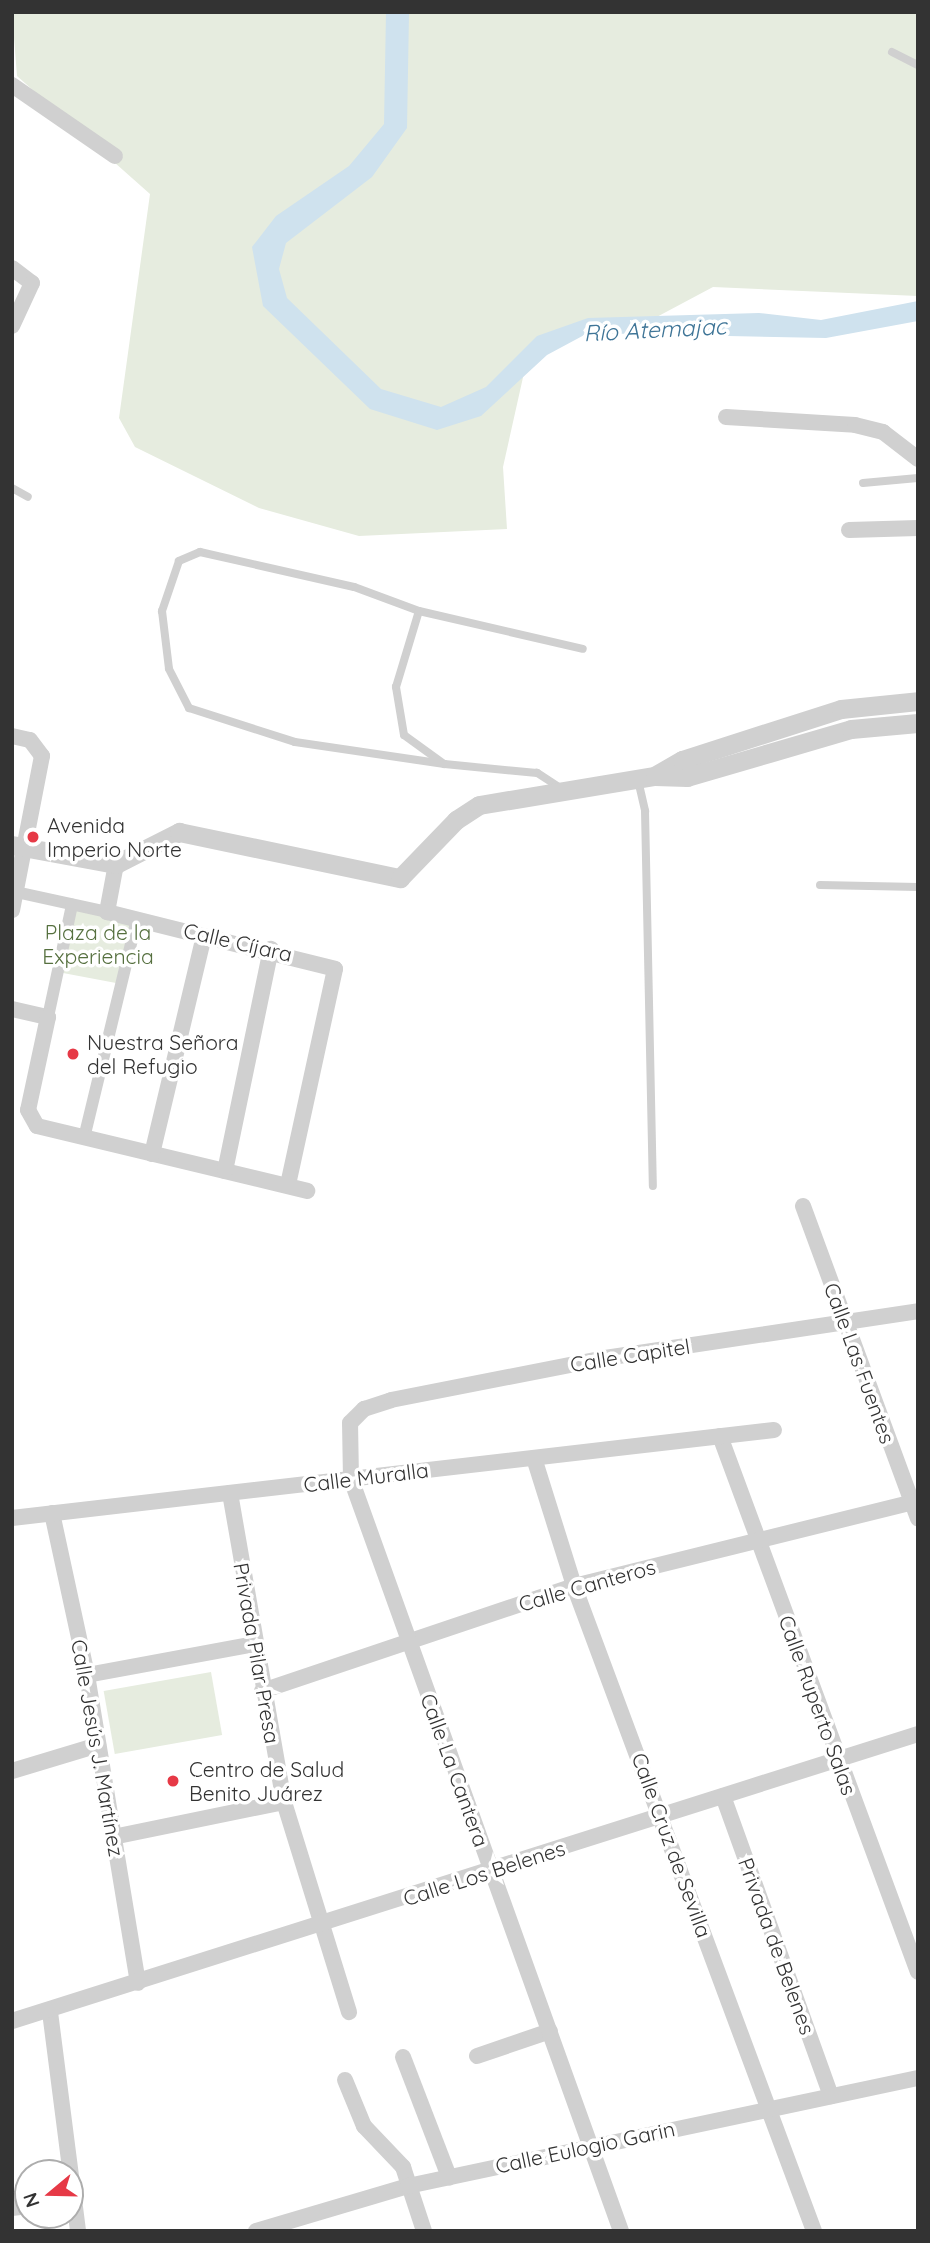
<!DOCTYPE html>
<html>
<head>
<meta charset="utf-8">
<style>
  body { margin:0 }
  #map { position:relative; width:930px; height:2243px; overflow:hidden; background:#fff; font-family:Quicksand,sans-serif }
  div>[style] { position:absolute }
  [style*='--x'] { left:calc(var(--x)*1px); top:calc(var(--y)*1px); width:calc(var(--w)*1px); rotate:calc(var(--a)*1deg) }
  .green>* { inset:0; background:#e6ecdf; transform-origin:0 0 }
  .water>* { inset:0; background:#cfe2ee }
  .service>* { height:8px; margin:-4px; padding:0 4px; transform-origin:4px; border-radius:4px; background:#d0d0d0 }
  .pedestrian>* { height:12px; margin:-6px; padding:0 6px; transform-origin:6px; border-radius:6px; background:#d0d0d0 }
  .minor>* { height:16px; margin:-8px; padding:0 8px; transform-origin:8px; border-radius:8px; background:#d0d0d0 }
  .tertiary>* { height:19px; margin:-9.5px; padding:0 9.5px; transform-origin:9.5px; border-radius:9.5px; background:#d0d0d0 }
  .dots>* { width:19px; height:19px; translate:-50% -50%; box-sizing:border-box; border:4px solid #fff; border-radius:50% }
  span { translate:-50% -50%; white-space:nowrap; text-align:center; line-height:1.15; -webkit-text-stroke:7px #fff; paint-order:stroke }
  .poi-label { font-size:21px; color:#333 }
  .left { translate:0 -50%; text-align:left }
  .park-label { font-size:21px; color:#56703f }
  .street-label { font-size:21px; color:#333 }
  .water-label { font-size:23px; color:#3f7597; font-style:italic }
  .frame { position:absolute; inset:0; border:14px solid #333; pointer-events:none }
  .north { position:absolute; left:14px; top:2159px; width:70px; height:70px; box-sizing:border-box; background:#fff; border:2px solid #adadad; border-radius:50%; rotate:251deg; font-size:19px; font-weight:700; line-height:28px; text-align:center; color:#333 }
  .north::after { content:''; display:block; margin:auto; width:24px; height:32px; background:#e63946; clip-path:polygon(50% 0,100% 100%,50% 72%,0 100%) }
</style>
</head>
<body>
<div id="map">
  <div class="green">
    <div style="clip-path:polygon(12px 12px,918px 12px,918px 296px,713px 287px,636px 328px,571px 335px,528px 355px,503px 467px,507px 529px,359px 536px,259px 508px,135px 447px,119px 418px,150px 194px,17px 76px)"></div>
    <div style="clip-path:polygon(75px 908px,136px 922px,116px 983px,63px 973px)"></div>
    <div style="left:211px;top:1672px;width:64px;height:109px;rotate:80deg"></div>
  </div>
  <div class="water">
    <div style="clip-path:polygon(386px 12px,409px 14px,407px 128px,372px 177px,286px 243px,279px 269px,287px 298px,381px 389px,441px 407px,486px 387px,537px 336px,588px 318px,759px 313px,821px 320px,918px 301px,918px 321px,826px 338px,588px 333px,547px 355px,481px 416px,437px 430px,370px 409px,263px 306px,252px 247px,276px 216px,349px 166px,384px 124px)"></div>
  </div>
  <div class="service">
    <div style="--x:892;--y:52;--w:29;--a:27"></div>
    <div style="--x:863;--y:483;--w:55;--a:-5.2"></div>
    <div style="--x:12;--y:488;--w:18;--a:29"></div>
    <div style="--x:419;--y:611;--w:69;--a:-159.7"></div>
    <div style="--x:354;--y:587;--w:158;--a:-167.2"></div>
    <div style="--x:200;--y:552;--w:23;--a:157"></div>
    <div style="--x:179;--y:561;--w:53;--a:108.8"></div>
    <div style="--x:162;--y:611;--w:58;--a:83.1"></div>
    <div style="--x:169;--y:669;--w:44;--a:62.9"></div>
    <div style="--x:189;--y:708;--w:111;--a:17.8"></div>
    <div style="--x:295;--y:742;--w:151;--a:8.4"></div>
    <div style="--x:638;--y:780;--w:32;--a:77"></div>
    <div style="--x:645;--y:811;--w:375;--a:88.8"></div>
    <div style="--x:562;--y:789;--w:30;--a:-147"></div>
    <div style="--x:537;--y:773;--w:93;--a:-174.5"></div>
    <div style="--x:444;--y:764;--w:49;--a:-144.1"></div>
    <div style="--x:404;--y:735;--w:49;--a:-99.5"></div>
    <div style="--x:396;--y:687;--w:79;--a:-73.2"></div>
    <div style="--x:419;--y:611;--w:168;--a:13"></div>
    <div style="--x:820;--y:885;--w:98;--a:1.2"></div>
  </div>
  <div class="pedestrian">
    <div style="--x:16;--y:892;--w:93;--a:12.4"></div>
    <div style="--x:48;--y:1017;--w:115;--a:-77.9"></div>
    <div style="--x:84;--y:1138;--w:225;--a:-76.4"></div>
  </div>
  <div class="minor">
    <div style="--x:12;--y:85;--w:125;--a:34.6"></div>
    <div style="--x:12;--y:268;--w:25;--a:37"></div>
    <div style="--x:32;--y:283;--w:47;--a:114.9"></div>
    <div style="--x:726;--y:417;--w:129;--a:3.5"></div>
    <div style="--x:855;--y:425;--w:29;--a:14"></div>
    <div style="--x:883;--y:432;--w:44;--a:37.6"></div>
    <div style="--x:849;--y:530;--w:69;--a:-1.7"></div>
    <div style="--x:12;--y:736;--w:18;--a:13"></div>
    <div style="--x:30;--y:740;--w:20;--a:53"></div>
    <div style="--x:42;--y:756;--w:157;--a:101"></div>
    <div style="--x:116;--y:864;--w:49;--a:100.6"></div>
    <div style="--x:107;--y:912;--w:235;--a:14"></div>
    <div style="--x:335;--y:969;--w:221;--a:102.3"></div>
    <div style="--x:12;--y:1009;--w:37;--a:13"></div>
    <div style="--x:48;--y:1017;--w:95;--a:102.1"></div>
    <div style="--x:28;--y:1110;--w:18;--a:61"></div>
    <div style="--x:37;--y:1126;--w:278;--a:13.5"></div>
    <div style="--x:152;--y:1154;--w:224;--a:-76.6"></div>
    <div style="--x:225;--y:1171;--w:227;--a:-78.3"></div>
    <div style="--x:803;--y:1206;--w:333;--a:69.8"></div>
    <div style="--x:720;--y:1436;--w:571;--a:69.73"></div>
    <div style="--x:534;--y:1458;--w:134;--a:72.6"></div>
    <div style="--x:574;--y:1586;--w:688;--a:69.59"></div>
    <div style="--x:230;--y:1493;--w:314;--a:80.1"></div>
    <div style="--x:284;--y:1802;--w:220;--a:72.8"></div>
    <div style="--x:52;--y:1513;--w:166;--a:77.8"></div>
    <div style="--x:87;--y:1675;--w:312;--a:80.6"></div>
    <div style="--x:12;--y:1518;--w:767;--a:-6.59"></div>
    <div style="--x:87;--y:1675;--w:170;--a:-10.5"></div>
    <div style="--x:262;--y:1691;--w:329;--a:-18.6"></div>
    <div style="--x:574;--y:1586;--w:354;--a:-13.9"></div>
    <div style="--x:12;--y:1771;--w:90;--a:-16.8"></div>
    <div style="--x:723;--y:1796;--w:319;--a:70.2"></div>
    <div style="--x:113;--y:1837;--w:175;--a:-11.6"></div>
    <div style="--x:50;--y:2012;--w:221;--a:82.7"></div>
    <div style="--x:12;--y:2021;--w:950;--a:-17.58"></div>
    <div style="--x:477;--y:2056;--w:77;--a:-18.9"></div>
    <div style="--x:403;--y:2057;--w:129;--a:69"></div>
    <div style="--x:345;--y:2080;--w:50;--a:67.6"></div>
    <div style="--x:364;--y:2126;--w:57;--a:46.4"></div>
    <div style="--x:403;--y:2167;--w:67;--a:71.8"></div>
    <div style="--x:12;--y:2208;--w:16;--a:-7"></div>
    <div style="--x:256;--y:2231;--w:159;--a:-16.5"></div>
    <div style="--x:408;--y:2186;--w:521;--a:-11.96"></div>
    <div style="--x:621;--y:2231;--w:799;--a:-109.75"></div>
    <div style="--x:351;--y:1479;--w:56;--a:-91"></div>
    <div style="--x:350;--y:1423;--w:20;--a:-45"></div>
    <div style="--x:364;--y:1409;--w:28;--a:-18"></div>
    <div style="--x:391;--y:1400;--w:218;--a:-11.1"></div>
    <div style="--x:605;--y:1358;--w:317;--a:-8.5"></div>
  </div>
  <div class="tertiary">
    <div style="--x:656;--y:775;--w:30;--a:-30"></div>
    <div style="--x:682;--y:760;--w:167;--a:-17.8"></div>
    <div style="--x:841;--y:709;--w:77;--a:-5.9"></div>
    <div style="--x:12;--y:845;--w:106;--a:10.4"></div>
    <div style="--x:116;--y:864;--w:71;--a:-26.9"></div>
    <div style="--x:179;--y:832;--w:226;--a:11.8"></div>
    <div style="--x:400;--y:878;--w:81;--a:-46"></div>
    <div style="--x:456;--y:820;--w:27;--a:-33"></div>
    <div style="--x:479;--y:805;--w:178;--a:-9.4"></div>
    <div style="--x:655;--y:776;--w:32;--a:2"></div>
    <div style="--x:687;--y:777;--w:171;--a:-16.3"></div>
    <div style="--x:851;--y:729;--w:67;--a:-5.1"></div>
  </div>
  <div class="dots">
    <div style="left:33px;top:837px;background:#e63946"></div>
    <div style="left:73px;top:1054px;background:#e63946"></div>
    <div style="left:173px;top:1781px;background:#e63946"></div>
  </div>
  <div class="poi-label">
    <span class="left" style="left:47px;top:837px">Avenida<br>Imperio Norte</span>
    <span class="left" style="left:87px;top:1054px">Nuestra Señora<br>del Refugio</span>
    <span class="left" style="left:189px;top:1781px">Centro de Salud<br>Benito Juárez</span>
  </div>
  <div class="park-label">
    <span style="left:98px;top:944px">Plaza de la<br>Experiencia</span>
  </div>
  <div class="street-label">
    <span style="left:238px;top:942px;rotate:13deg">Calle Cíjara</span>
    <span style="left:630px;top:1355px;rotate:-9deg">Calle Capitel</span>
    <span style="left:860px;top:1363px;rotate:70deg">Calle Las Fuentes</span>
    <span style="left:366px;top:1477px;rotate:-7deg">Calle Muralla</span>
    <span style="left:587px;top:1585px;rotate:-16deg">Calle Canteros</span>
    <span style="left:257px;top:1653px;rotate:80deg">Privada Pilar Presa</span>
    <span style="left:818px;top:1705px;rotate:70deg">Calle Ruperto Salas</span>
    <span style="left:98px;top:1748px;rotate:80deg">Calle Jesús J. Martínez</span>
    <span style="left:455px;top:1770px;rotate:70deg">Calle La Cantera</span>
    <span style="left:672px;top:1845px;rotate:70deg">Calle Cruz de Sevilla</span>
    <span style="left:484px;top:1873px;rotate:-18deg">Calle Los Belenes</span>
    <span style="left:777px;top:1946px;rotate:70deg">Privada de Belenes</span>
    <span style="left:585px;top:2147px;rotate:-12deg">Calle Eulogio Garin</span>
  </div>
  <div class="water-label">
    <span style="left:655px;top:330px;rotate:-3deg">Río Atemajac</span>
  </div>
  <div class="frame"></div>
  <div class="north">N</div>
</div>
</body>
</html>
